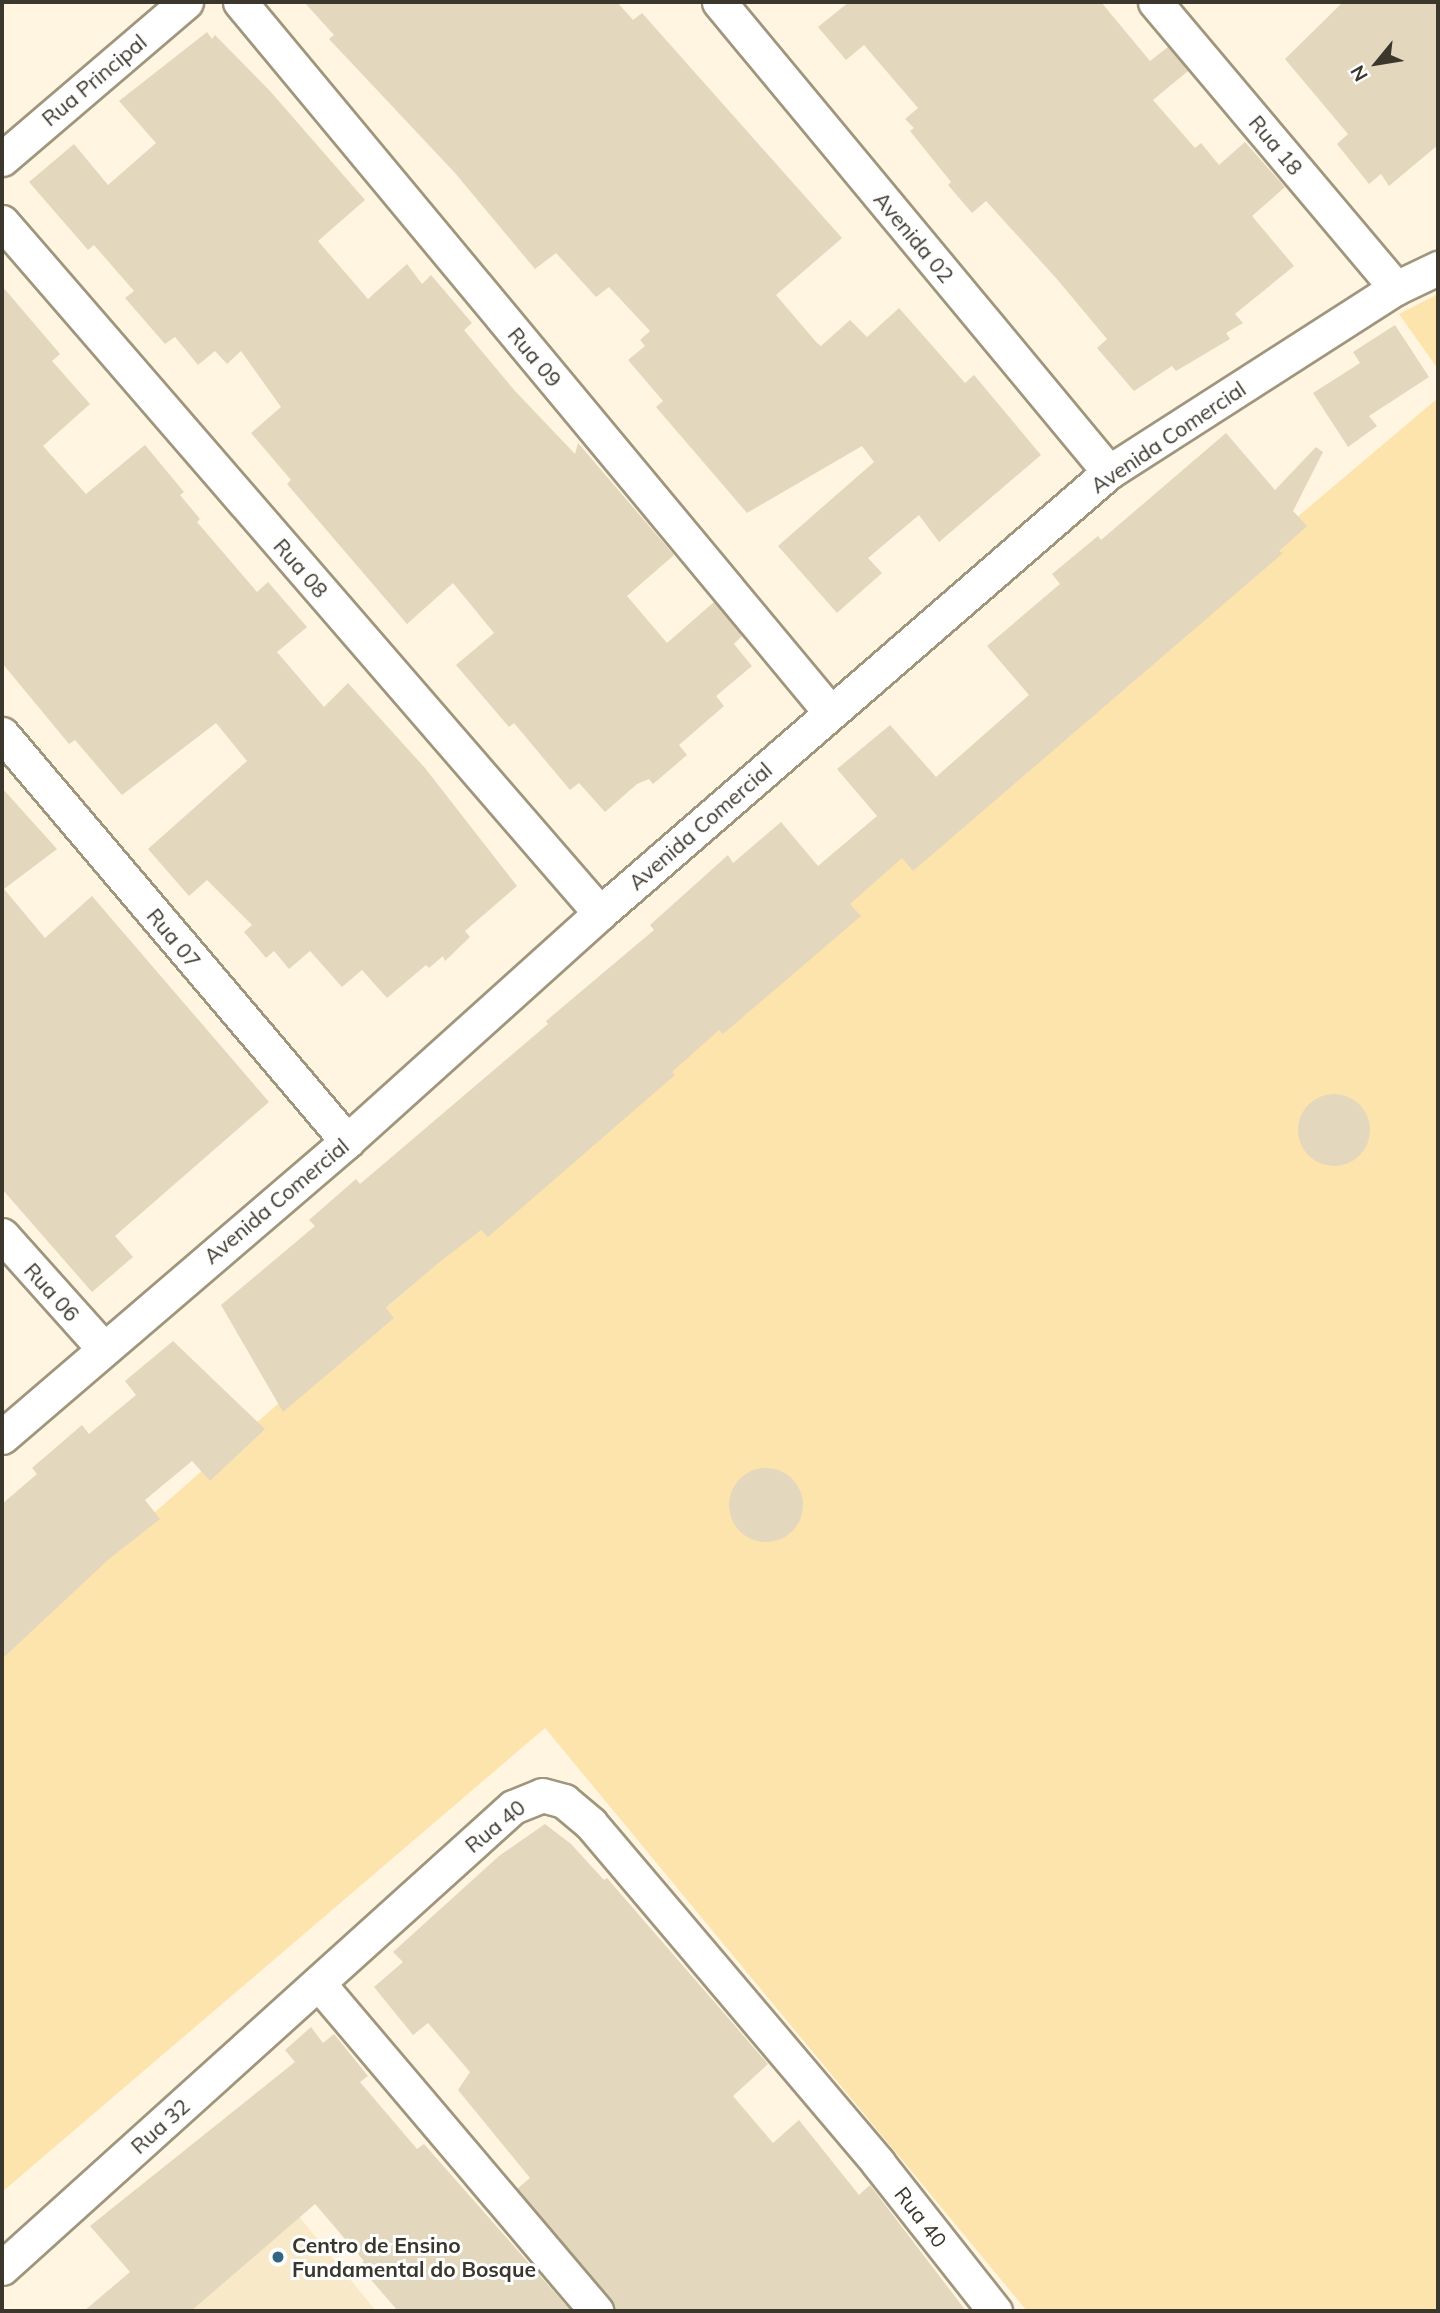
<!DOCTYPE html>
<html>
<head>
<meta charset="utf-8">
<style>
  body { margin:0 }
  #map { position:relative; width:1440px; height:2313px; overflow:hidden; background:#fff5e0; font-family:Mulish,sans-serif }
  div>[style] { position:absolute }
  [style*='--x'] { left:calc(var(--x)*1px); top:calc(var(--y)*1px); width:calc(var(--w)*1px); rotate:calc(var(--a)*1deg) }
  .built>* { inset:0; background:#f8e9c8 }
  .green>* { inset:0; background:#fde4ad }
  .building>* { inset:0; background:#e3d7bd }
  .round { border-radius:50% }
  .roads { filter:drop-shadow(2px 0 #a0957d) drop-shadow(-2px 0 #a0957d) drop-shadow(0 2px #a0957d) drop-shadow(0 -2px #a0957d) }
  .street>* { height:33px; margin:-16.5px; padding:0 16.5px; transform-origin:16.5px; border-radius:16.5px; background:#fff }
  .dots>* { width:19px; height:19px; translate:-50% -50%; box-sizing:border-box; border:4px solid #fff; border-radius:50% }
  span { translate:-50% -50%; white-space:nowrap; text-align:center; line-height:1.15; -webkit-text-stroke:6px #fff; paint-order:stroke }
  .street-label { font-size:21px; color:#3b372d }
  .poi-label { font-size:21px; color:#3b372d; font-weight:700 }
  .left { translate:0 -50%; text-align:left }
  .frame { position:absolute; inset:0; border:4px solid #3b372d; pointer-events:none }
  .north { position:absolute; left:1342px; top:28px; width:70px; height:70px; -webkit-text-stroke:5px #fff; paint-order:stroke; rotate:240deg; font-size:19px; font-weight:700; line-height:28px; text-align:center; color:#3b372d }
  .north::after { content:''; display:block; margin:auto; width:24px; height:32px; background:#3b372d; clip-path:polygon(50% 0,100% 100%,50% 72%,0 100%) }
</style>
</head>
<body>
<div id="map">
  <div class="built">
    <div style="clip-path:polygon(288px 2203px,376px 2311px,162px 2311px)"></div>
  </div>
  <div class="green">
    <div style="clip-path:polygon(1438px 294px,1438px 369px,1399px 314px)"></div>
    <div style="clip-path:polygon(1438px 398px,1438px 2311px,1027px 2311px,545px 1728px,2px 2192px,2px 1647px,978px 787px)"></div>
  </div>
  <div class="building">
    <div style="clip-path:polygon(304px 2px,617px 2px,633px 20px,642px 13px,842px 238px,776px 295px,817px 343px,821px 346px,850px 320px,867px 337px,899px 308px,965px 383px,974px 375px,1041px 455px,939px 542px,919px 515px,868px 558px,882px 573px,837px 613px,778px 546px,874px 462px,862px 446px,747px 513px,656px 407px,663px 401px,628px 360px,645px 346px,640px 340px,650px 331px,609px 287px,596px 297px,556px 253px,535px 269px,455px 173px,329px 39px,334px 35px)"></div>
    <div style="clip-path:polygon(849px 2px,1101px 2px,1150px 61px,1168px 47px,1188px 71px,1153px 100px,1195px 148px,1201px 143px,1219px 165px,1245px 142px,1285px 187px,1252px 216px,1294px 266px,1235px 314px,1243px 323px,1226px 333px,1230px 339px,1176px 371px,1172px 366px,1134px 391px,1097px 348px,1107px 339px,1056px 278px,986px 201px,972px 213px,948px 185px,951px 182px,910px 131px,914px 128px,905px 119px,918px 108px,864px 45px,846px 60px,818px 27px)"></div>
    <div style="clip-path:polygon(1343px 2px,1438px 2px,1438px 145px,1389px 186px,1381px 174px,1369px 184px,1337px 144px,1348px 134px,1285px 59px)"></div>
    <div style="clip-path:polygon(207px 32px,212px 39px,215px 35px,270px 91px,365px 200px,318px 241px,368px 299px,407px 264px,422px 284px,431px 275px,472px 323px,464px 330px,515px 391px,575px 454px,578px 443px,674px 555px,627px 596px,667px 643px,714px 602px,742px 636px,734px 644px,752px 666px,716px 696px,724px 706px,679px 745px,687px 755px,653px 784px,649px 779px,637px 784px,605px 812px,579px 783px,570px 790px,514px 723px,509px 727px,456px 665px,494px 633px,453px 583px,407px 624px,287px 484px,291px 480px,251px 433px,281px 407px,241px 351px,227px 364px,215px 351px,198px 365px,175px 337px,165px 344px,125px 298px,134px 291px,94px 245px,88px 250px,29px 182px,74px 144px,108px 185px,156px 143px,119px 101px)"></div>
    <div style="clip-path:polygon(2px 286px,60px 354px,52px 361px,90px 404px,43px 446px,86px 494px,145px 445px,184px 492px,180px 495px,200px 519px,197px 522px,257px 592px,268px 582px,307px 627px,277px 652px,324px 707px,348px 683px,425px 768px,517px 886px,465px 931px,470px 937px,445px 961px,443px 956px,429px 968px,426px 965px,387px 998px,362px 970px,342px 987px,310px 951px,289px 969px,274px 951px,266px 958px,244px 932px,252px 925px,207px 880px,189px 896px,148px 849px,247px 761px,216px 723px,122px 795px,75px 740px,69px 744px,2px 663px)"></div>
    <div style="clip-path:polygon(1395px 325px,1429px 377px,1369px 416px,1377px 426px,1348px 447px,1313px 393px,1360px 363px,1353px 352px)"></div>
    <div style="clip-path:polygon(1226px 433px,1275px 490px,1316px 447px,1323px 452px,1293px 511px,1307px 526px,1279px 551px,1283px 553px,913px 871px,902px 858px,850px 904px,861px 916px,723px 1034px,719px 1030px,672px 1072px,675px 1075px,488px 1237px,481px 1230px,436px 1265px,386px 1308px,394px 1318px,283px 1412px,221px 1305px,315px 1226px,309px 1220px,356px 1179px,360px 1184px,548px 1024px,546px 1021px,654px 930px,650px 925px,728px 855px,733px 863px,781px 822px,818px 866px,877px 816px,837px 769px,890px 725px,936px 777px,1029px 695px,987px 646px,1060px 584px,1052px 574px,1098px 536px,1101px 540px)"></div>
    <div style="clip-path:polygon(2px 788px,57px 849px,4px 889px,45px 938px,92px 896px,269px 1102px,115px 1236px,133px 1257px,92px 1292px,2px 1189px)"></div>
    <div class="round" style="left:1298px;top:1094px;width:72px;height:72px"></div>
    <div style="clip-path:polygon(173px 1341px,265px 1429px,210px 1481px,192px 1461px,145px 1500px,160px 1519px,109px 1559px,2px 1659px,2px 1504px,37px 1474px,32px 1468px,82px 1425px,89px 1434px,136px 1395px,125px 1381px)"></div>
    <div class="round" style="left:729px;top:1468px;width:74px;height:74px"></div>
    <div style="clip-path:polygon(545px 1824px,571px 1844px,604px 1880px,607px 1878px,768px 2064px,733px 2096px,773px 2143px,799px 2120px,859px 2195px,870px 2185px,966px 2311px,615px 2311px,611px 2299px,517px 2189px,530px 2178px,458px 2090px,470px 2072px,428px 2023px,413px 2035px,374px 1987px,403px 1962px,393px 1952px,499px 1856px)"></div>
    <div style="clip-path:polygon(311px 2027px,323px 2043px,334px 2034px,368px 2076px,360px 2082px,417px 2149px,424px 2144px,571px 2311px,398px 2311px,359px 2266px,364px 2261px,315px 2204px,191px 2311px,84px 2311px,130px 2272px,90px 2226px,295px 2062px,285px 2050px)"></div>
  </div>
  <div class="roads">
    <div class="street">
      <div style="--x:240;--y:2;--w:923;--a:50.27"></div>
      <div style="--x:719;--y:2;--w:611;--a:50.31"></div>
      <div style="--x:1155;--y:2;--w:374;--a:49.9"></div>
      <div style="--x:2;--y:159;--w:242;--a:-40.5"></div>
      <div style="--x:2;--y:222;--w:914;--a:49.13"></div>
      <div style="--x:2;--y:734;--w:534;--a:49.71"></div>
      <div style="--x:2;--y:1235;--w:152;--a:48.2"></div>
      <div style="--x:2;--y:1437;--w:455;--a:-40.6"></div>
      <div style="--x:347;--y:1141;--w:341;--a:-42"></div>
      <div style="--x:600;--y:913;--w:673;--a:-40.91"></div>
      <div style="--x:1109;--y:472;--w:341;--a:-32.7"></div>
      <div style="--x:1396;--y:288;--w:47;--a:-25.5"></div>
      <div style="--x:319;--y:1984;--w:429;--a:49.7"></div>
      <div style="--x:2;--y:2268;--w:688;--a:-42.06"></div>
      <div style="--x:513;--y:1807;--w:31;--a:-22"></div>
      <div style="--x:542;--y:1795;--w:23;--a:15"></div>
      <div style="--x:564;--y:1801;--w:35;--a:40"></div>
      <div style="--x:591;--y:1824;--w:444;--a:49.7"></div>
      <div style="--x:878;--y:2163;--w:189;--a:51.7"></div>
    </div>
  </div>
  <div class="dots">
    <div style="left:278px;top:2257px;background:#336683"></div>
  </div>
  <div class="street-label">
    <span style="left:94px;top:80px;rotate:-40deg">Rua Principal</span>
    <span style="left:1276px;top:145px;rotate:50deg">Rua 18</span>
    <span style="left:914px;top:237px;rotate:50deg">Avenida 02</span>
    <span style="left:535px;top:357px;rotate:50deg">Rua 09</span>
    <span style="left:1168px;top:437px;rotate:-34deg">Avenida Comercial</span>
    <span style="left:301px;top:568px;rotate:49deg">Rua 08</span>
    <span style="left:700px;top:826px;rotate:-41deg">Avenida Comercial</span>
    <span style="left:174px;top:938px;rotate:50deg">Rua 07</span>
    <span style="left:276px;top:1201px;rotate:-40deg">Avenida Comercial</span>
    <span style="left:52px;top:1292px;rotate:48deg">Rua 06</span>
    <span style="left:495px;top:1826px;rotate:-39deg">Rua 40</span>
    <span style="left:160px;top:2126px;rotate:-42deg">Rua 32</span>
    <span style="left:921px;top:2217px;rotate:52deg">Rua 40</span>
  </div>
  <div class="poi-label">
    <span class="left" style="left:292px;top:2257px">Centro de Ensino<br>Fundamental do Bosque</span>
  </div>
  <div class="frame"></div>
  <div class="north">N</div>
</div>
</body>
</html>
